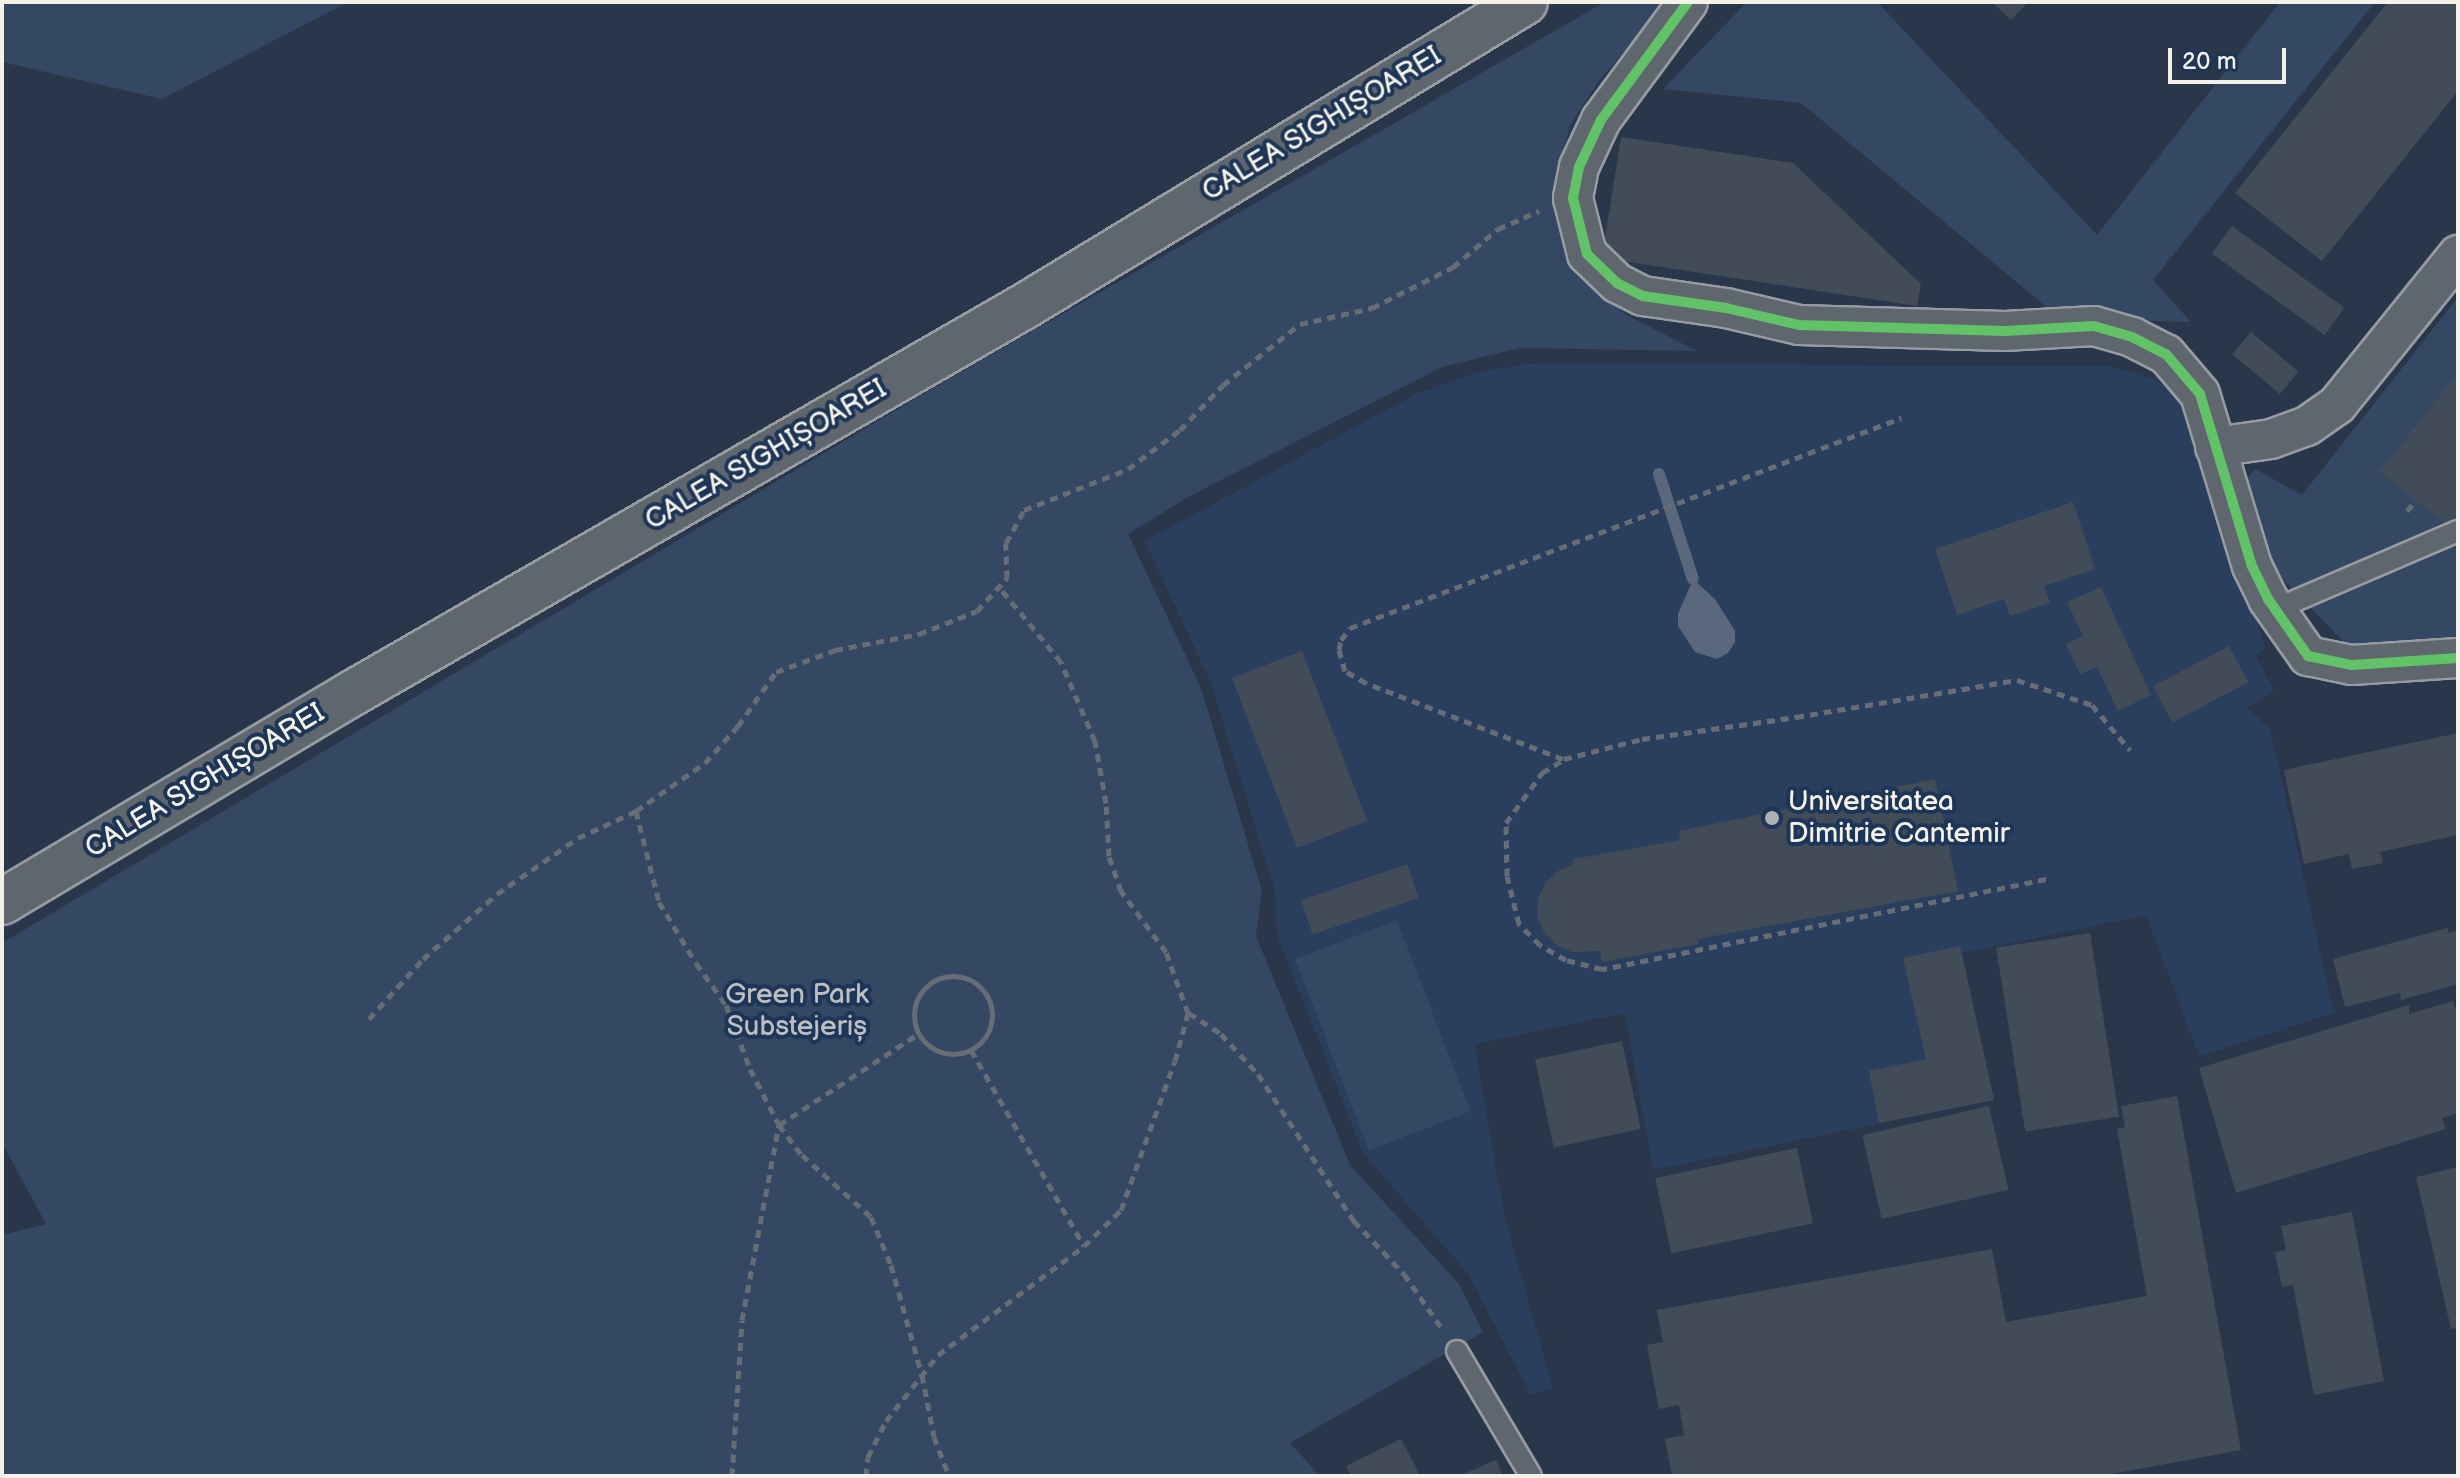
<!DOCTYPE html>
<html>
<head>
<meta charset="utf-8">
<style>
  body { margin:0 }
  #map { position:relative; width:2460px; height:1478px; overflow:hidden; background:#2a374a; font-family:"Balsamiq Sans",sans-serif }
  div>[style] { position:absolute }
  [style*='--x'] { left:calc(var(--x)*1px); top:calc(var(--y)*1px); width:calc(var(--w)*1px); rotate:calc(var(--a)*1deg) }
  .built>* { inset:0; background:#2a3f5d }
  .green>* { inset:0; background:#344763; transform-origin:0 0 }
  .water>* { inset:0; background:#59687d }
  .stream>* { height:12px; margin:-6px; padding:0 6px; transform-origin:6px; border-radius:6px; background:#59687d }
  .building>* { inset:0; background:#424c59; transform-origin:0 0 }
  .path>* { height:5px; margin-top:-2.5px; transform-origin:0; background:repeating-linear-gradient(90deg,#666d76 0 8px,transparent 0 14px) }
  .path>.ring { margin:-2.5px; padding:0; box-sizing:content-box; background:none; border:5px solid #666d76; border-radius:50% }
  .roads { filter:drop-shadow(2px 0 #979ca3) drop-shadow(-2px 0 #979ca3) drop-shadow(0 2px #979ca3) drop-shadow(0 -2px #979ca3) }
  .service>* { height:20px; margin:-10px; padding:0 10px; transform-origin:10px; border-radius:10px; background:#60666e }
  .minor>* { height:38px; margin:-19px; padding:0 19px; transform-origin:19px; border-radius:19px; background:#60666e }
  .secondary>* { height:44px; margin:-22px; padding:0 22px; transform-origin:22px; border-radius:22px; background:#60666e }
  .cycleway>* { height:10px; margin:-5px; padding:0 5px; transform-origin:5px; border-radius:5px; background:#61c268 }
  .dots>* { width:22px; height:22px; translate:-50% -50%; box-sizing:border-box; border:4px solid #1d3557; border-radius:50% }
  span { translate:-50% -50%; white-space:nowrap; text-align:center; line-height:1.15; -webkit-text-stroke:8px #1d3557; paint-order:stroke }
  .street-label { font-size:28px; color:#f4f1e8 }
  .poi-label { font-size:28px; color:#f4f1e8 }
  .left { translate:0 -50%; text-align:left }
  .park-label { font-size:28px; color:#bbbfc1 }
  .frame { position:absolute; inset:0; border:4px solid #f4f1e8; pointer-events:none }
  .scale { position:absolute; left:2168px; top:48px; width:118px; height:36px; box-sizing:border-box; border:4px solid #f4f1e8; border-top:0; padding-left:10px; font-size:24px; line-height:28px; white-space:nowrap; color:#f4f1e8; -webkit-text-stroke:6px #1d3557; paint-order:stroke }
</style>
</head>
<body>
<div id="map">
  <div class="built">
    <div style="clip-path:polygon(1526px 364px,2108px 366px,2155px 379px,2180px 398px,2265px 648px,2256px 655px,2274px 690px,2247px 708px,2270px 729px,2334px 1013px,2199px 1056px,2146px 915px,1962px 953px,1994px 1100px,1653px 1170px,1625px 1013px,1475px 1044px,1504px 1215px,1553px 1388px,1531px 1395px,1467px 1272px,1363px 1153px,1277px 935px,1275px 891px,1211px 683px,1145px 541px,1418px 393px,1475px 373px)"></div>
  </div>
  <div class="green">
    <div style="clip-path:polygon(2px 2px,348px 2px,162px 99px,2px 62px)"></div>
    <div style="clip-path:polygon(1605px 2px,1666px 2px,1598px 82px,1570px 126px,1557px 173px,1562px 237px,1589px 279px,1623px 313px,1697px 351px,1520px 348px,1442px 367px,1188px 497px,1128px 534px,1201px 688px,1262px 891px,1256px 936px,1350px 1165px,1459px 1284px,1483px 1332px,1290px 1443px,1320px 1476px,2px 1476px,2px 1235px,46px 1224px,2px 1143px,2px 943px,930px 390px)"></div>
    <div style="clip-path:polygon(1747px 2px,1877px 2px,2097px 235px,2280px 2px,2375px 2px,2153px 280px,2191px 322px,2060px 318px,1801px 103px,1663px 89px)"></div>
    <div style="clip-path:polygon(2458px 297px,2458px 652px,2362px 648px,2345px 643px,2277px 573px,2260px 542px,2242px 484px,2255px 469px,2302px 495px)"></div>
    <div style="left:1397px;top:920px;width:205px;height:109px;rotate:69deg"></div>
  </div>
  <div class="water">
    <div style="clip-path:polygon(1693px 579px,1715px 599px,1735px 631px,1735px 642px,1728px 653px,1717px 659px,1695px 652px,1678px 626px,1678px 614px)"></div>
  </div>
  <div class="stream">
    <div style="--x:1659;--y:474;--w:110;--a:72.1"></div>
  </div>
  <div class="building">
    <div style="clip-path:polygon(1992px 2px,2028px 2px,2011px 20px)"></div>
    <div style="clip-path:polygon(2388px 2px,2458px 2px,2458px 91px,2322px 261px,2235px 193px)"></div>
    <div style="clip-path:polygon(1621px 137px,1793px 163px,1921px 284px,1917px 306px,1602px 258px)"></div>
    <div style="left:2232px;top:226px;width:139px;height:34px;rotate:36deg"></div>
    <div style="left:2251px;top:332px;width:62px;height:29px;rotate:40deg"></div>
    <div style="clip-path:polygon(2453px 379px,2458px 383px,2458px 520px,2451px 529px,2379px 472px)"></div>
    <div style="clip-path:polygon(2073px 502px,2095px 569px,2044px 586px,2050px 603px,2010px 616px,2004px 599px,1957px 615px,1935px 549px)"></div>
    <div style="clip-path:polygon(2101px 587px,2151px 695px,2118px 711px,2097px 667px,2080px 674px,2066px 644px,2083px 636px,2067px 602px)"></div>
    <div style="left:2229px;top:646px;width:41px;height:86px;rotate:62deg"></div>
    <div style="left:1302px;top:651px;width:182px;height:75px;rotate:69deg"></div>
    <div style="clip-path:polygon(2458px 733px,2458px 835px,2380px 852px,2383px 863px,2352px 869px,2349px 854px,2304px 864px,2284px 770px)"></div>
    <div style="clip-path:polygon(1935px 779px,1958px 891px,1698px 939px,1699px 944px,1602px 962px,1600px 951px,1572px 952px,1556px 945px,1544px 932px,1537px 916px,1538px 899px,1545px 883px,1558px 871px,1573px 865px,1573px 859px,1680px 840px,1679px 831px)"></div>
    <div style="left:1407px;top:864px;width:36px;height:112px;rotate:71deg"></div>
    <div style="clip-path:polygon(2447px 928px,2449px 933px,2458px 930px,2458px 984px,2401px 1000px,2400px 993px,2345px 1007px,2333px 959px)"></div>
    <div style="left:2090px;top:933px;width:186px;height:95px;rotate:81deg"></div>
    <div style="clip-path:polygon(1960px 946px,1994px 1100px,1879px 1123px,1869px 1071px,1926px 1059px,1903px 958px)"></div>
    <div style="clip-path:polygon(2453px 1001px,2458px 1018px,2458px 1113px,2442px 1118px,2446px 1129px,2236px 1193px,2199px 1068px,2409px 1005px,2409px 1014px)"></div>
    <div style="left:1622px;top:1041px;width:90px;height:89px;rotate:78deg"></div>
    <div style="clip-path:polygon(2177px 1096px,2241px 1450px,2101px 1476px,1672px 1476px,1665px 1439px,1684px 1435px,1679px 1405px,1659px 1409px,1647px 1345px,1663px 1342px,1657px 1310px,1992px 1249px,2006px 1322px,2147px 1296px,2117px 1129px,2125px 1127px,2121px 1106px)"></div>
    <div style="left:1989px;top:1106px;width:86px;height:130px;rotate:77deg"></div>
    <div style="left:1797px;top:1148px;width:77px;height:145px;rotate:78deg"></div>
    <div style="clip-path:polygon(2458px 1167px,2458px 1328px,2451px 1329px,2416px 1177px)"></div>
    <div style="clip-path:polygon(2352px 1212px,2384px 1381px,2314px 1395px,2293px 1285px,2282px 1287px,2275px 1252px,2286px 1250px,2281px 1226px)"></div>
    <div style="clip-path:polygon(1401px 1439px,1420px 1476px,1351px 1476px,1346px 1466px)"></div>
    <div style="clip-path:polygon(1496px 1460px,1503px 1476px,1459px 1476px)"></div>
  </div>
  <div class="path">
    <div style="--x:2407;--y:511;--w:13;--a:-51"></div>
    <div style="--x:1563;--y:759;--w:211;--a:-158.9"></div>
    <div style="--x:1366;--y:683;--w:24;--a:-150"></div>
    <div style="--x:1345;--y:671;--w:22;--a:-106"></div>
    <div style="--x:1339;--y:650;--w:10;--a:-79"></div>
    <div style="--x:1341;--y:640;--w:15;--a:-53"></div>
    <div style="--x:1350;--y:628;--w:590;--a:-20.86"></div>
    <div style="--x:636;--y:811;--w:94;--a:75.8"></div>
    <div style="--x:659;--y:902;--w:71;--a:58.8"></div>
    <div style="--x:696;--y:963;--w:52;--a:54.5"></div>
    <div style="--x:726;--y:1005;--w:68;--a:69.4"></div>
    <div style="--x:750;--y:1069;--w:63;--a:62.6"></div>
    <div style="--x:779;--y:1125;--w:38;--a:53"></div>
    <div style="--x:802;--y:1155;--w:93;--a:41.9"></div>
    <div style="--x:871;--y:1217;--w:52;--a:67.4"></div>
    <div style="--x:891;--y:1265;--w:114;--a:74.3"></div>
    <div style="--x:922;--y:1375;--w:63;--a:79"></div>
    <div style="--x:934;--y:1437;--w:42;--a:69"></div>
    <div style="--x:2046;--y:879;--w:453;--a:168.5"></div>
    <div style="--x:1602;--y:969;--w:37;--a:-166"></div>
    <div style="--x:1566;--y:960;--w:30;--a:-150"></div>
    <div style="--x:1540;--y:945;--w:30;--a:-135"></div>
    <div style="--x:1519;--y:924;--w:49;--a:-104"></div>
    <div style="--x:1507;--y:876;--w:53;--a:-91.1"></div>
    <div style="--x:1506;--y:823;--w:62;--a:-54.2"></div>
    <div style="--x:1542;--y:773;--w:26;--a:-32"></div>
    <div style="--x:1564;--y:759;--w:81;--a:-14.4"></div>
    <div style="--x:1642;--y:739;--w:156;--a:-8.1"></div>
    <div style="--x:1796;--y:717;--w:224;--a:-9.5"></div>
    <div style="--x:2017;--y:680;--w:79;--a:18.4"></div>
    <div style="--x:2092;--y:705;--w:59;--a:49.8"></div>
    <div class="ring" style="left:914px;top:976px;width:73px;height:73px"></div>
    <div style="--x:1189;--y:1013;--w:38;--a:33"></div>
    <div style="--x:1221;--y:1034;--w:54;--a:47.2"></div>
    <div style="--x:1258;--y:1074;--w:176;--a:56.9"></div>
    <div style="--x:1354;--y:1221;--w:73;--a:46.7"></div>
    <div style="--x:1404;--y:1274;--w:65;--a:55.1"></div>
    <div style="--x:369;--y:1019;--w:81;--a:-48"></div>
    <div style="--x:423;--y:959;--w:98;--a:-41.3"></div>
    <div style="--x:497;--y:894;--w:98;--a:-34.7"></div>
    <div style="--x:578;--y:838;--w:64;--a:-25"></div>
    <div style="--x:636;--y:811;--w:84;--a:-34.8"></div>
    <div style="--x:705;--y:763;--w:50;--a:-48.3"></div>
    <div style="--x:738;--y:726;--w:66;--a:-54.9"></div>
    <div style="--x:776;--y:672;--w:63;--a:-20.4"></div>
    <div style="--x:835;--y:650;--w:86;--a:-10.8"></div>
    <div style="--x:919;--y:634;--w:62;--a:-21.6"></div>
    <div style="--x:977;--y:611;--w:45;--a:-47.7"></div>
    <div style="--x:1007;--y:578;--w:35;--a:-92"></div>
    <div style="--x:1006;--y:543;--w:38;--a:-61"></div>
    <div style="--x:1024;--y:510;--w:112;--a:-21.5"></div>
    <div style="--x:1128;--y:469;--w:65;--a:-36.9"></div>
    <div style="--x:1180;--y:430;--w:62;--a:-46.3"></div>
    <div style="--x:1223;--y:385;--w:98;--a:-38.4"></div>
    <div style="--x:1300;--y:324;--w:74;--a:-12.5"></div>
    <div style="--x:1372;--y:308;--w:91;--a:-26.8"></div>
    <div style="--x:1453;--y:267;--w:59;--a:-40.2"></div>
    <div style="--x:1498;--y:229;--w:45;--a:-23.7"></div>
    <div style="--x:971;--y:1050;--w:226;--a:60"></div>
    <div style="--x:732;--y:1476;--w:156;--a:-86.3"></div>
    <div style="--x:742;--y:1320;--w:198;--a:-79.3"></div>
    <div style="--x:779;--y:1125;--w:166;--a:-33.2"></div>
    <div style="--x:866;--y:1476;--w:19;--a:-84"></div>
    <div style="--x:868;--y:1457;--w:40;--a:-63.4"></div>
    <div style="--x:886;--y:1421;--w:84;--a:-51.8"></div>
    <div style="--x:938;--y:1355;--w:182;--a:-36.7"></div>
    <div style="--x:1084;--y:1246;--w:52;--a:-44.2"></div>
    <div style="--x:1121;--y:1210;--w:158;--a:-70.1"></div>
    <div style="--x:1175;--y:1061;--w:50;--a:-74.8"></div>
    <div style="--x:1188;--y:1013;--w:65;--a:-109.8"></div>
    <div style="--x:1166;--y:952;--w:76;--a:-126.4"></div>
    <div style="--x:1121;--y:891;--w:37;--a:-109"></div>
    <div style="--x:1109;--y:856;--w:53;--a:-93.2"></div>
    <div style="--x:1106;--y:803;--w:63;--a:-100.1"></div>
    <div style="--x:1095;--y:741;--w:86;--a:-113.3"></div>
    <div style="--x:1061;--y:662;--w:96;--a:-129.5"></div>
  </div>
  <div class="roads">
    <div class="service">
      <div style="--x:2276;--y:609;--w:198;--a:-23.2"></div>
      <div style="--x:1457;--y:1351;--w:145;--a:59.4"></div>
    </div>
    <div class="minor">
      <div style="--x:1688;--y:2;--w:147;--a:126.4"></div>
      <div style="--x:1601;--y:120;--w:52;--a:115.1"></div>
      <div style="--x:1579;--y:167;--w:32;--a:101"></div>
      <div style="--x:1573;--y:198;--w:58;--a:76"></div>
      <div style="--x:1587;--y:254;--w:42;--a:44"></div>
      <div style="--x:1617;--y:283;--w:29;--a:27"></div>
      <div style="--x:1643;--y:296;--w:84;--a:8.2"></div>
      <div style="--x:1726;--y:308;--w:75;--a:13.1"></div>
      <div style="--x:1799;--y:325;--w:206;--a:1.7"></div>
      <div style="--x:2005;--y:331;--w:89;--a:-3.2"></div>
      <div style="--x:2094;--y:326;--w:40;--a:16"></div>
      <div style="--x:2132;--y:337;--w:38;--a:27"></div>
      <div style="--x:2166;--y:354;--w:52;--a:49.6"></div>
      <div style="--x:2200;--y:394;--w:180;--a:73.2"></div>
      <div style="--x:2252;--y:566;--w:37;--a:64"></div>
      <div style="--x:2268;--y:599;--w:70;--a:54.9"></div>
      <div style="--x:2308;--y:656;--w:45;--a:11.6"></div>
      <div style="--x:2352;--y:665;--w:106;--a:-3.8"></div>
      <div style="--x:2215;--y:447;--w:57;--a:-8.1"></div>
      <div style="--x:2271;--y:439;--w:38;--a:-20"></div>
      <div style="--x:2307;--y:426;--w:37;--a:-35"></div>
      <div style="--x:2337;--y:405;--w:193;--a:-51.1"></div>
    </div>
    <div class="secondary">
      <div style="--x:2;--y:902;--w:406;--a:-30.8"></div>
      <div style="--x:351;--y:694;--w:778;--a:-29.93"></div>
      <div style="--x:1025;--y:306;--w:585;--a:-31.3"></div>
    </div>
  </div>
  <div class="cycleway">
    <div style="--x:1688;--y:2;--w:147;--a:126.4"></div>
    <div style="--x:1601;--y:120;--w:52;--a:115.1"></div>
    <div style="--x:1579;--y:167;--w:32;--a:101"></div>
    <div style="--x:1573;--y:198;--w:58;--a:76"></div>
    <div style="--x:1587;--y:254;--w:42;--a:44"></div>
    <div style="--x:1617;--y:283;--w:29;--a:27"></div>
    <div style="--x:1643;--y:296;--w:84;--a:8.2"></div>
    <div style="--x:1726;--y:308;--w:75;--a:13.1"></div>
    <div style="--x:1799;--y:325;--w:206;--a:1.7"></div>
    <div style="--x:2005;--y:331;--w:89;--a:-3.2"></div>
    <div style="--x:2094;--y:326;--w:40;--a:16"></div>
    <div style="--x:2132;--y:337;--w:38;--a:27"></div>
    <div style="--x:2166;--y:354;--w:52;--a:49.6"></div>
    <div style="--x:2200;--y:394;--w:180;--a:73.2"></div>
    <div style="--x:2252;--y:566;--w:37;--a:64"></div>
    <div style="--x:2268;--y:599;--w:70;--a:54.9"></div>
    <div style="--x:2308;--y:656;--w:45;--a:11.6"></div>
    <div style="--x:2352;--y:665;--w:106;--a:-3.8"></div>
  </div>
  <div class="dots">
    <div style="left:1772px;top:818px;background:#adb0b1"></div>
  </div>
  <div class="street-label">
    <span style="left:1322px;top:124px;rotate:-31deg">CALEA SIGHIȘOAREI</span>
    <span style="left:766px;top:455px;rotate:-30deg">CALEA SIGHIȘOAREI</span>
    <span style="left:205px;top:781px;rotate:-31deg">CALEA SIGHIȘOAREI</span>
  </div>
  <div class="poi-label">
    <span class="left" style="left:1788px;top:818px">Universitatea<br>Dimitrie Cantemir</span>
  </div>
  <div class="park-label">
    <span style="left:797px;top:1011px">Green Park<br>Substejeriș</span>
  </div>
  <div class="frame"></div>
  <div class="scale">20 m</div>
</div>
</body>
</html>
